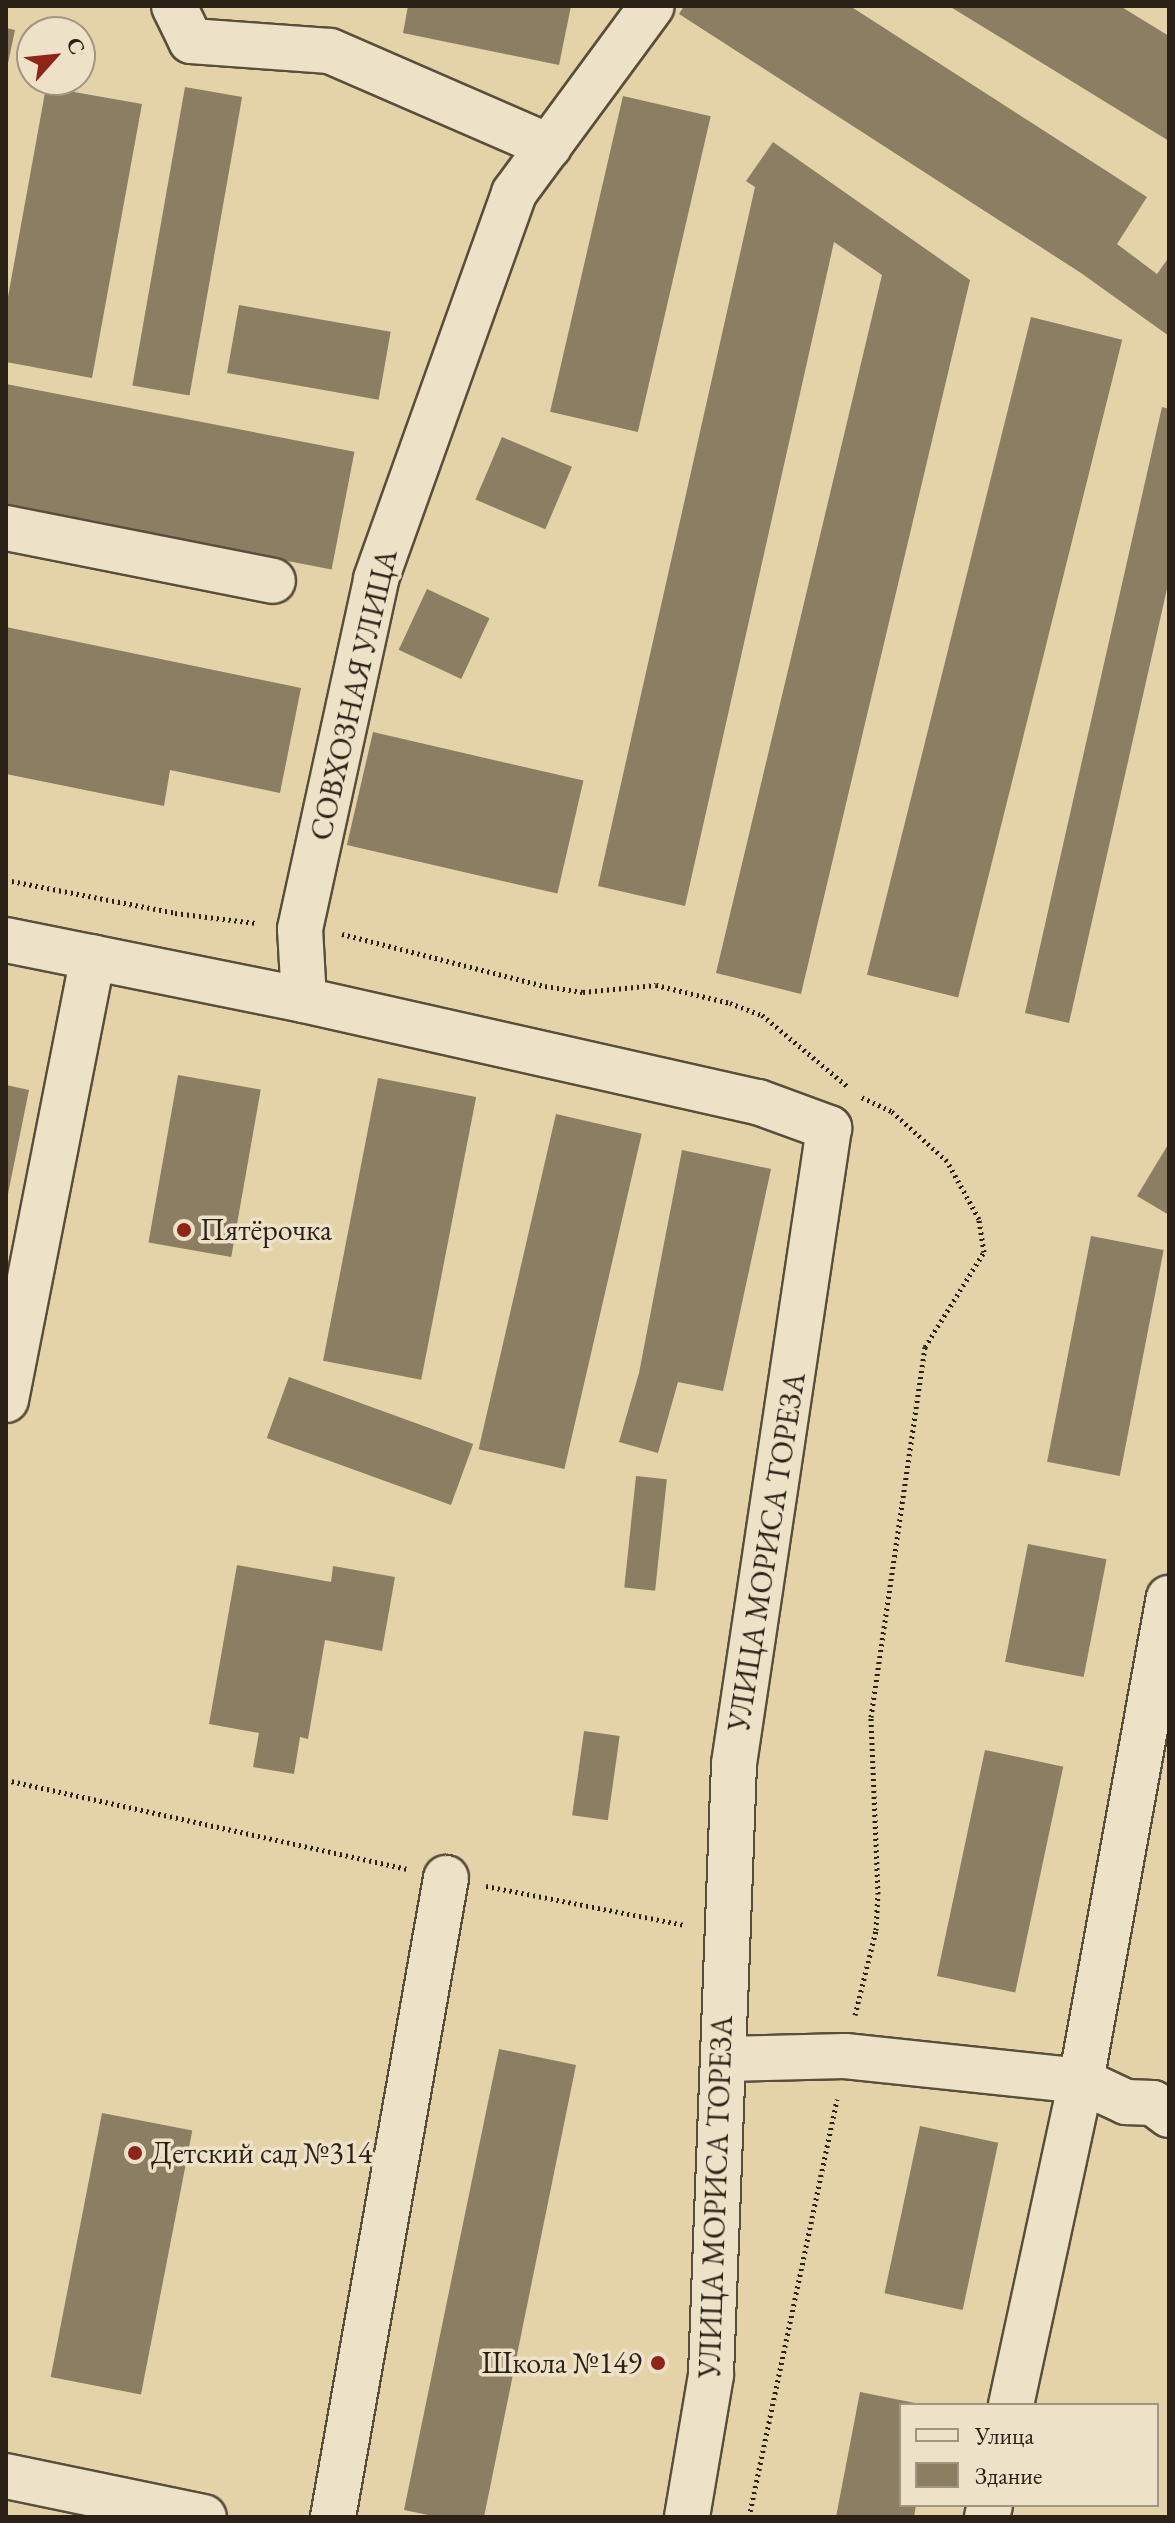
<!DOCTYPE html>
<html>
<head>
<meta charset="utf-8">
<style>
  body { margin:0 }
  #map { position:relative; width:1175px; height:2523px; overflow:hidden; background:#e4d3a9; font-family:"EB Garamond",serif }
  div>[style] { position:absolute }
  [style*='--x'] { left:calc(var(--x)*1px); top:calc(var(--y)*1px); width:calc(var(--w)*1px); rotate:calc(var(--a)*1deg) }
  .building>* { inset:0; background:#8b7e62; transform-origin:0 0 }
  .path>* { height:5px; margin-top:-2.5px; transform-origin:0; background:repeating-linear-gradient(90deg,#2b2116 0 2px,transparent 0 6px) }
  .roads { filter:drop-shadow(2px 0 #594e3b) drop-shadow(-2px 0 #594e3b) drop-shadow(0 2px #594e3b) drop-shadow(0 -2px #594e3b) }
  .minor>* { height:44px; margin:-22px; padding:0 22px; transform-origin:22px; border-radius:22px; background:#ede2c7 }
  .dots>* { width:22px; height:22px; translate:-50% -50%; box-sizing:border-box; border:4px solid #ede2c7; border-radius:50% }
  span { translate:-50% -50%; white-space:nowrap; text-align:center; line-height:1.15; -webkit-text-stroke:7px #ede2c7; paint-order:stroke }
  .street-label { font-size:30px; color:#2b2116 }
  .poi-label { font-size:30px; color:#2b2116 }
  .left { translate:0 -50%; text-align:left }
  .right { translate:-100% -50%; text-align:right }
  .frame { position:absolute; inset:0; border:8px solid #2b2116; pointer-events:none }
  .legend { position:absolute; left:899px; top:2403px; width:260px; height:104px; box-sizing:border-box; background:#ede2c7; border:2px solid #9f9580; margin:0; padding:10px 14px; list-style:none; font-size:24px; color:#2b2116 }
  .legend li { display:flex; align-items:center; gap:16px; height:40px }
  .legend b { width:40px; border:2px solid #9f9580 }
  .north { position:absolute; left:16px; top:16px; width:80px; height:80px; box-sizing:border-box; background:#ede2c7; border:2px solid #9f9580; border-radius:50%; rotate:63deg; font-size:22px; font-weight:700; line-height:32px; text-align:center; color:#2b2116 }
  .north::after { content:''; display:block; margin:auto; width:28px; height:36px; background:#8f2418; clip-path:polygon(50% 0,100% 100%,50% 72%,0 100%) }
</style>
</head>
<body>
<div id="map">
  <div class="building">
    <div style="clip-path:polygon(408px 6px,571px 6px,559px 65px,403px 33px)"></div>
    <div style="clip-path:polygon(684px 6px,850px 6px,1147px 197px,1117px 244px,1157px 274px,1169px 257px,1169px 336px,1081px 273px,679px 14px)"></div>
    <div style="clip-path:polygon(949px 6px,1120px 6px,1169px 36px,1169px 141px)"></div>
    <div style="clip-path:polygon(6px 28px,15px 30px,7px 68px,6px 68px)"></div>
    <div style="clip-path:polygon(46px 87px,142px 104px,92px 378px,6px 362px,6px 308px)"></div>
    <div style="left:185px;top:87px;width:58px;height:303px;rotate:10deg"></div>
    <div style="left:623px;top:96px;width:90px;height:324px;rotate:13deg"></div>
    <div style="clip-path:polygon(773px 142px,970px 280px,801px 994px,716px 973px,882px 275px,834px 242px,685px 906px,598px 886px,755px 187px,746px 181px)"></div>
    <div style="left:239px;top:305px;width:154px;height:69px;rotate:10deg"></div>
    <div style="left:1031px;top:317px;width:94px;height:678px;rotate:14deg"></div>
    <div style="left:6px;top:384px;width:355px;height:120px;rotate:11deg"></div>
    <div style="clip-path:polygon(1162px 407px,1169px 409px,1169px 580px,1069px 1023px,1025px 1013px)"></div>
    <div style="left:502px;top:437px;width:76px;height:68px;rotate:23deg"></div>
    <div style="left:427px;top:589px;width:69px;height:67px;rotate:25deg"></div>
    <div style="clip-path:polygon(6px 627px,301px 688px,280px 793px,170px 770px,164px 806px,6px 774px)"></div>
    <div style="left:373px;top:732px;width:216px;height:116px;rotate:13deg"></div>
    <div style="left:178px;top:1075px;width:84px;height:170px;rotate:10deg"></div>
    <div style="left:378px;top:1078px;width:100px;height:288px;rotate:11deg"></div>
    <div style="clip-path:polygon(6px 1085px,29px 1090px,7px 1199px,6px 1198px)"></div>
    <div style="left:556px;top:1114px;width:88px;height:344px;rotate:13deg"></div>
    <div style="clip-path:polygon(1169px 1143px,1169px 1215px,1137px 1196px)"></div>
    <div style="clip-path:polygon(682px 1150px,771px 1169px,723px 1391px,678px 1382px,658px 1453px,619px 1442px,639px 1373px)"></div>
    <div style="left:1091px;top:1236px;width:74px;height:230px;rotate:11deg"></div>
    <div style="left:289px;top:1377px;width:196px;height:65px;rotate:20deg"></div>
    <div style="left:636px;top:1476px;width:31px;height:112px;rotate:6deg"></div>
    <div style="left:1028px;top:1544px;width:80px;height:120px;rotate:11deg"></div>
    <div style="clip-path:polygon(237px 1565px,331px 1582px,333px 1566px,395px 1577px,382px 1651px,325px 1640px,308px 1739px,300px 1737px,294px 1774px,253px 1767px,259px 1733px,209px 1724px)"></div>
    <div style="left:584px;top:1731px;width:36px;height:85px;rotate:8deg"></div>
    <div style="left:985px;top:1750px;width:80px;height:231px;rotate:12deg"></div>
    <div style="clip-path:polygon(499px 2049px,576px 2065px,484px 2517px,438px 2517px,404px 2510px)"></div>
    <div style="left:102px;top:2113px;width:92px;height:269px;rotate:11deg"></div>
    <div style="left:920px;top:2126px;width:80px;height:171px;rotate:12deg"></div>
    <div style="clip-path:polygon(860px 2392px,920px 2404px,901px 2405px,901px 2505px,916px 2505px,914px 2517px,836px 2517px)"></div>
  </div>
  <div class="path">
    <div style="--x:6;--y:880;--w:172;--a:11"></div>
    <div style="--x:175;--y:913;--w:83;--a:7"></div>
    <div style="--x:342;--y:934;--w:210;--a:14.4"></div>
    <div style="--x:545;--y:986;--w:38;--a:9"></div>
    <div style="--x:583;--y:992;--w:73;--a:-5.5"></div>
    <div style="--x:656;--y:985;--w:76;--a:13.7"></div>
    <div style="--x:730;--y:1003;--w:34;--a:21"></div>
    <div style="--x:762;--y:1015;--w:111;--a:39.9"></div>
    <div style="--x:6;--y:1780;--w:410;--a:12.5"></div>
    <div style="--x:486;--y:1886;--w:202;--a:11.1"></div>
    <div style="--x:855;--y:2015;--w:88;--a:-76.1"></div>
    <div style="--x:876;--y:1930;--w:36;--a:-87"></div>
    <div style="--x:878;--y:1894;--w:177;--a:-92.3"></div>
    <div style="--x:871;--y:1717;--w:374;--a:-81.7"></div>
    <div style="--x:925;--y:1347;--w:112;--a:-58.2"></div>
    <div style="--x:984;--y:1252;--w:33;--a:-99"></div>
    <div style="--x:979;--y:1219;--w:66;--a:-118.9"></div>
    <div style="--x:947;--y:1161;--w:75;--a:-138.2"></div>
    <div style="--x:891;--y:1111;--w:33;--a:-155"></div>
    <div style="--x:749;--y:2517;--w:427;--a:-78.1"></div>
  </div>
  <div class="roads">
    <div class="minor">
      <div style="--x:174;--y:6;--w:39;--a:64"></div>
      <div style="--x:191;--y:41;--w:139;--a:4.1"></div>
      <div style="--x:330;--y:51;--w:239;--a:23.5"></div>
      <div style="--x:6;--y:528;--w:272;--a:11.2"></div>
      <div style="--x:6;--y:940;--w:304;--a:11.4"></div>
      <div style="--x:304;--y:1000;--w:465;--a:12.7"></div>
      <div style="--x:758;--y:1102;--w:76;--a:20.1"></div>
      <div style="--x:829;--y:1128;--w:643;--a:98.5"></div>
      <div style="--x:734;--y:1764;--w:611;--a:92.16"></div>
      <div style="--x:711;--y:2375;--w:144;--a:99.6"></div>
      <div style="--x:304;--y:1000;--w:71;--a:-93.2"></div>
      <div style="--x:300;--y:929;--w:358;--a:-77.7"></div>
      <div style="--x:376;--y:579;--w:410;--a:-70.3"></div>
      <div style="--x:514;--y:193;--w:232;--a:-53.6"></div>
      <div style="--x:6;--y:1400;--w:451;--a:-78.9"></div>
      <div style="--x:726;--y:2059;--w:119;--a:-1.4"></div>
      <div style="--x:845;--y:2056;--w:237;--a:6"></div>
      <div style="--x:1081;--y:2081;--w:50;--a:25"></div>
      <div style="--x:1126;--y:2102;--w:27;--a:2"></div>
      <div style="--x:1153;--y:2103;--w:20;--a:37"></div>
      <div style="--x:1011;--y:2405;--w:331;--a:-77.8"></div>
      <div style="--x:1081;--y:2081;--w:491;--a:-79.7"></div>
      <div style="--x:6;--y:2476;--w:202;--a:11.7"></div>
      <div style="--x:333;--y:2517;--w:649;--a:-79.97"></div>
      <div style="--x:987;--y:2517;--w:12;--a:-76"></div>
    </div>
  </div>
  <div class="dots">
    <div style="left:184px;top:1230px;background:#8f2418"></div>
    <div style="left:135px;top:2153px;background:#8f2418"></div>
    <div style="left:658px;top:2363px;background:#8f2418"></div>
  </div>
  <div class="street-label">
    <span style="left:354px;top:695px;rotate:-77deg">СОВХОЗНАЯ УЛИЦА</span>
    <span style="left:767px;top:1552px;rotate:-81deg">УЛИЦА МОРИСА ТОРЕЗА</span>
    <span style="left:716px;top:2197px;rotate:-88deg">УЛИЦА МОРИСА ТОРЕЗА</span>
  </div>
  <div class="poi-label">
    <span class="left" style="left:200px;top:1230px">Пятёрочка</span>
    <span class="left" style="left:151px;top:2153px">Детский сад №314</span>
    <span class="right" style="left:642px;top:2363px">Школа №149</span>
  </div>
  <div class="frame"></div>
  <ul class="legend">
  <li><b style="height:10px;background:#ede2c7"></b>Улица</li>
  <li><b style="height:22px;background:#8b7e62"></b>Здание</li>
  </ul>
  <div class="north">С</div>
</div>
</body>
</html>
